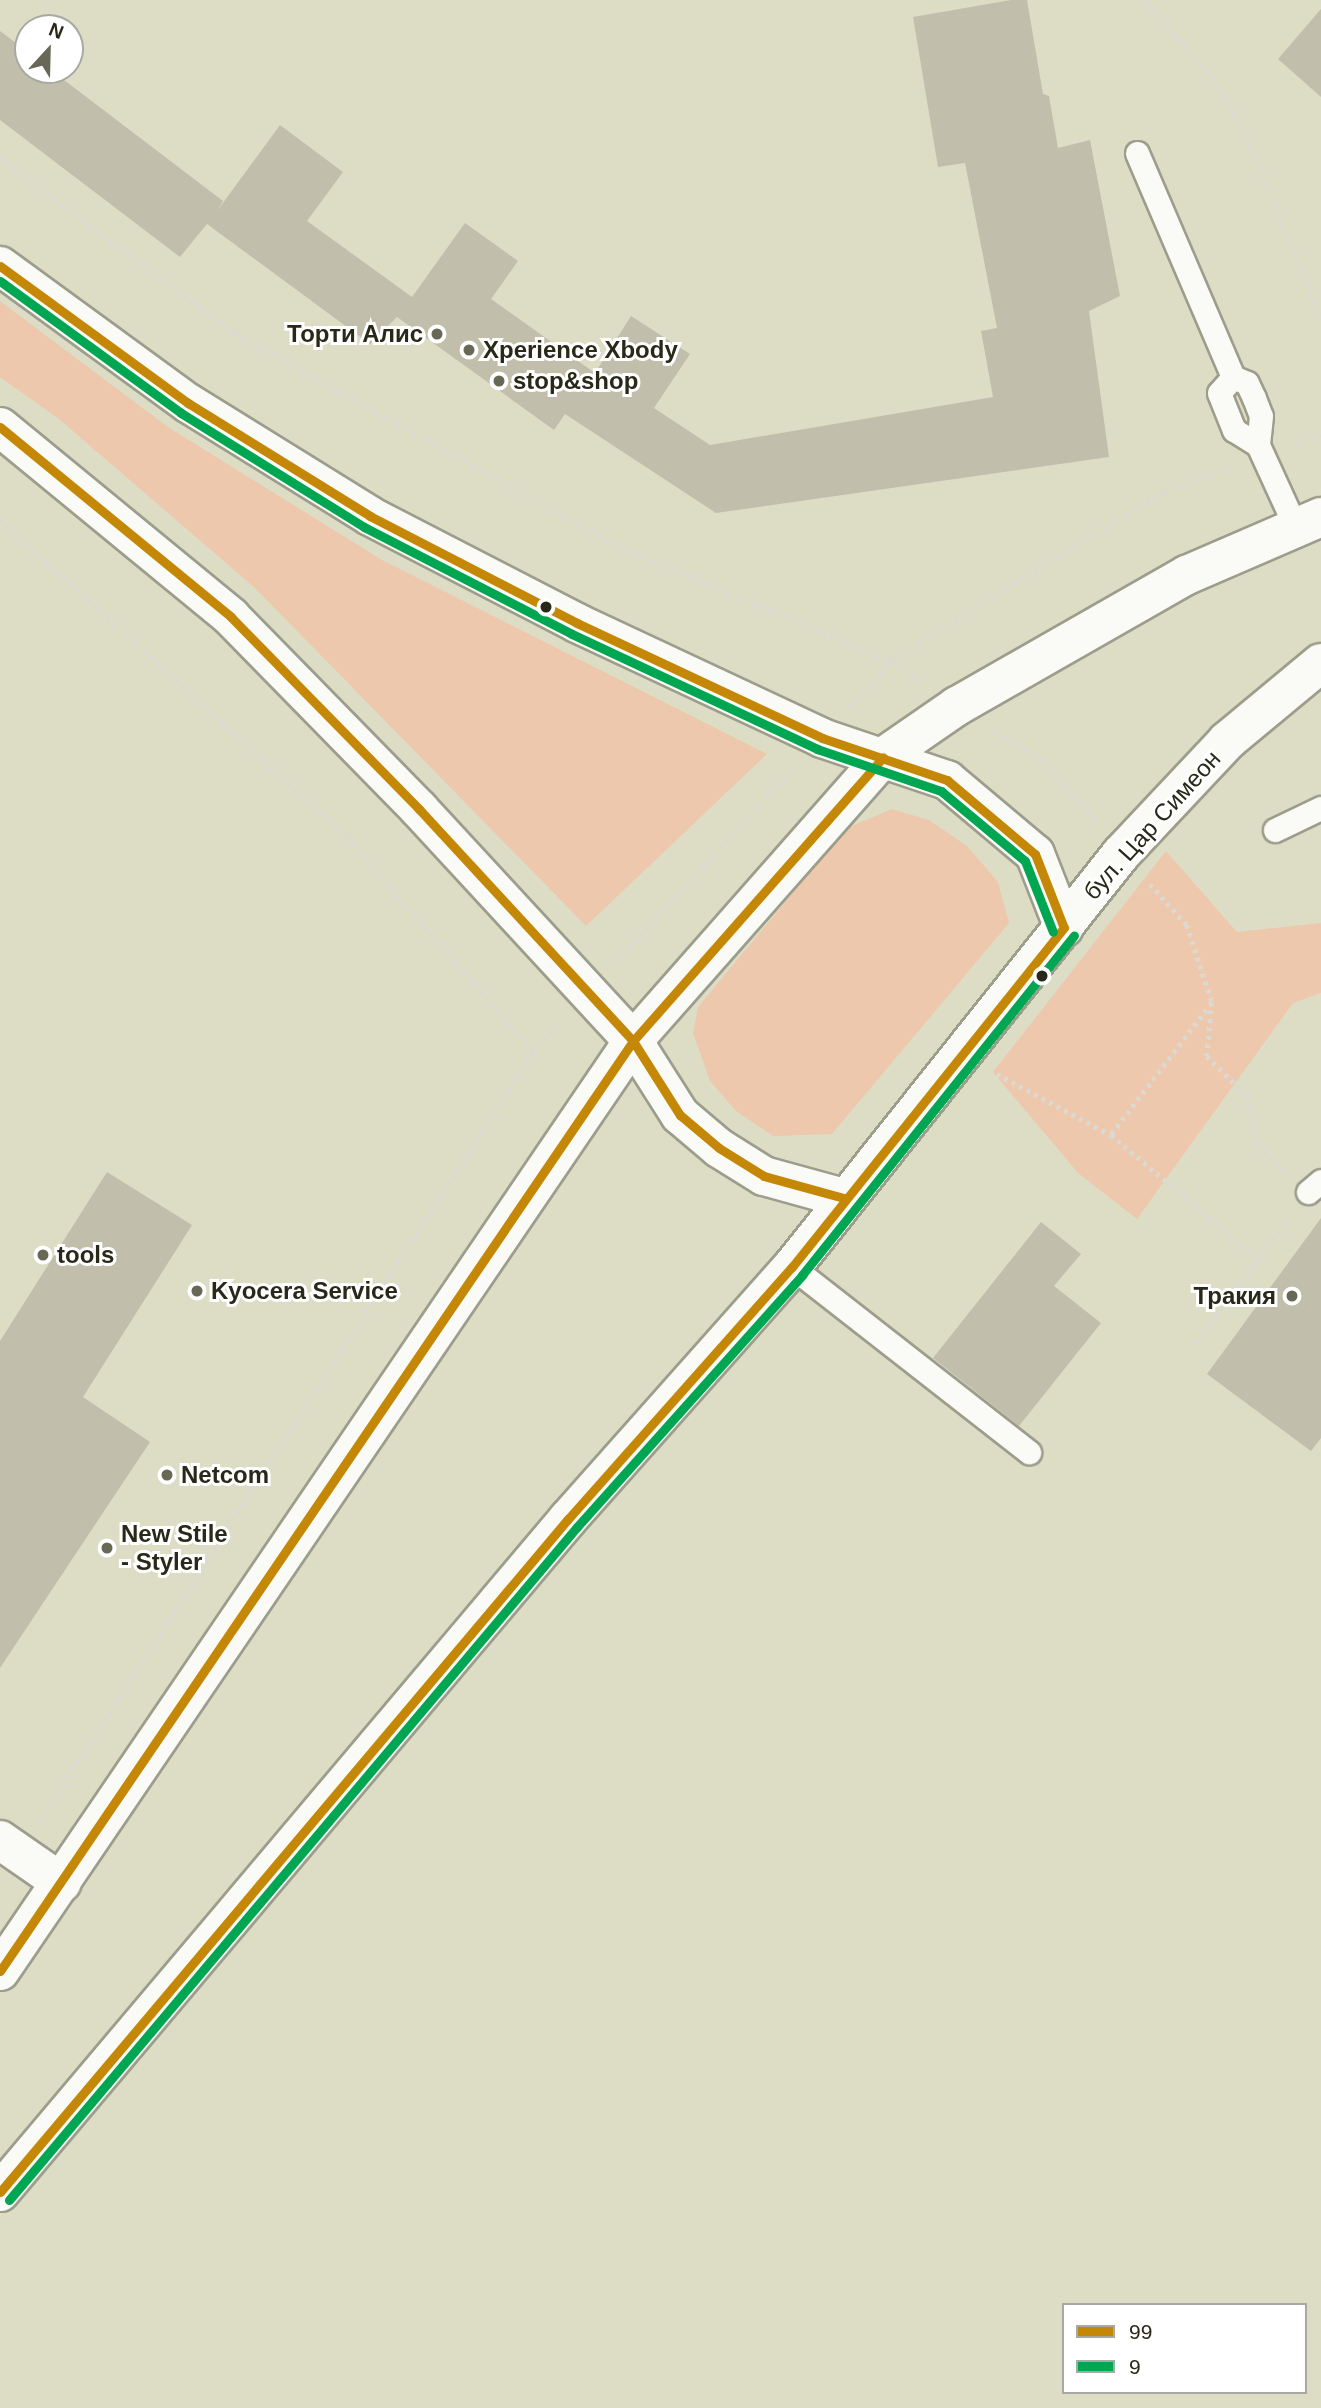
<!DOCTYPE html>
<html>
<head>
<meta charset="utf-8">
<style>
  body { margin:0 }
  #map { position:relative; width:1321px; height:2408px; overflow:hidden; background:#ddddc6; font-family:Helvetica,sans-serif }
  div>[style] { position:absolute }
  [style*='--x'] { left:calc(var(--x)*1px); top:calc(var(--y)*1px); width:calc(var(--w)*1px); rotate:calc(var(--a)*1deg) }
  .green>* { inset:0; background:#edc8ac }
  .building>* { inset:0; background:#c2beac }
  .path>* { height:4.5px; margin-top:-2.25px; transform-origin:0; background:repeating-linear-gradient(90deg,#dadad3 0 3.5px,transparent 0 8.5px) }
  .roads { filter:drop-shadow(2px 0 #9d9d8b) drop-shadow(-2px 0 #9d9d8b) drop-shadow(0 2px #9d9d8b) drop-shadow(0 -2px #9d9d8b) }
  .lane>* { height:23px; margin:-11.5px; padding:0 11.5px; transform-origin:11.5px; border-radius:11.5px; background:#fafaf6 }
  .street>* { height:38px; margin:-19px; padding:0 19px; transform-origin:19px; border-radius:19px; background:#fafaf6 }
  .secondary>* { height:38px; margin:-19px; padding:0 19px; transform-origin:19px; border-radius:19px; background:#fafaf6 }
  .bus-1>* { height:9px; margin:-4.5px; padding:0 4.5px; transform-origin:4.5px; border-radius:4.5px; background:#c48706 }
  .bus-2>* { height:9px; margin:-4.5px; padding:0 4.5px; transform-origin:4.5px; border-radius:4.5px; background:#00a651 }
  .dots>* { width:19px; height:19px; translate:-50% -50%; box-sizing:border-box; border:4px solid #fff; border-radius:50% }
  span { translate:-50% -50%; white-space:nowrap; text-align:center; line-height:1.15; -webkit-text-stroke:6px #fff; paint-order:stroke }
  .poi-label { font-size:24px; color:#292919; font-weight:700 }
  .right { translate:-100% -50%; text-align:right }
  .left { translate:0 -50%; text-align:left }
  .street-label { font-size:24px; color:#292919 }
  .legend { position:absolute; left:1062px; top:2303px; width:245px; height:91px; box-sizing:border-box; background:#fff; border:2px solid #a9a9a3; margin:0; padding:9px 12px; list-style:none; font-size:21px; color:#292919 }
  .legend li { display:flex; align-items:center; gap:14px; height:35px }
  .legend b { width:35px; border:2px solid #a9a9a3 }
  .north { position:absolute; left:14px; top:14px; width:70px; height:70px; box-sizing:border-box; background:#fff; border:2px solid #a9a9a3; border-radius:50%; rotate:22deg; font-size:19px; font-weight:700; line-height:28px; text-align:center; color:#292919 }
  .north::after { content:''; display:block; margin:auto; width:24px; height:32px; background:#686856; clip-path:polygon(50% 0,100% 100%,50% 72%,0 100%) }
</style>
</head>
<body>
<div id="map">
  <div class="green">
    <div style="clip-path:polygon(0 301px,168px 427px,382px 560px,767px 754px,586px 926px,255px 588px,59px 419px,0 377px)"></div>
    <div style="clip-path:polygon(892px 809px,929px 820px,967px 846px,998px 882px,1009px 923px,832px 1134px,773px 1136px,736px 1111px,710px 1081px,693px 1033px,698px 1007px,847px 828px)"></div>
    <div style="clip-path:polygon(1166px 851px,1237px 932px,1321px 923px,1321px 993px,1293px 1003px,1137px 1219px,1078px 1173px,993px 1072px)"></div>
  </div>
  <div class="building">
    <div style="clip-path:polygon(1011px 0,1027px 0,1043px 94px,1049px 96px,1058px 148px,1090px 140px,1120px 296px,1089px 311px,1109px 457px,716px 513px,565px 414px,554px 430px,397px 317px,370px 344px,207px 224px,180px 257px,0 120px,0 31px,28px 52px,28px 70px,51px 70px,223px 201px,217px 211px,280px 125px,343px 172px,307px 221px,412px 297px,465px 223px,518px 261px,491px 299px,595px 373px,631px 316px,690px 354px,654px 408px,710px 445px,993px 397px,981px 331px,997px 328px,965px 163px,938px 167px,913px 17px)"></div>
    <div style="clip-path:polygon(1321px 9px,1321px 97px,1278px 59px)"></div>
    <div style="clip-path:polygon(107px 1172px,192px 1225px,83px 1397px,150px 1442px,0 1668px,0 1341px)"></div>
    <div style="clip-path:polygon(1321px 1218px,1321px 1438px,1311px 1451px,1207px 1374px)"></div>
    <div style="clip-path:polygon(1041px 1222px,1081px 1254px,1054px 1286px,1101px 1323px,1019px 1426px,933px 1358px)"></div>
  </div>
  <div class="path">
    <div style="--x:1145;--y:0;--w:117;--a:49.5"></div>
    <div style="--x:1221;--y:89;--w:51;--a:60.9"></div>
    <div style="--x:1246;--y:134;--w:200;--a:67.9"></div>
    <div style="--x:0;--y:158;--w:292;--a:36.8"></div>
    <div style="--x:234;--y:333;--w:440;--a:29"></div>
    <div style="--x:619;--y:546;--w:294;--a:23"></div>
    <div style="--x:890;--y:661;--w:36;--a:34"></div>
    <div style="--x:1295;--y:444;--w:28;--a:-19"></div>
    <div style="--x:0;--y:520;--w:470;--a:42.4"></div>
    <div style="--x:347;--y:837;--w:284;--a:49.1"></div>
    <div style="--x:850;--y:706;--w:60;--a:-48.4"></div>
    <div style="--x:890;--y:661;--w:217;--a:-32"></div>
    <div style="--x:1074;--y:546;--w:104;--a:-31.2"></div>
    <div style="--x:1163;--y:492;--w:72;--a:-20.2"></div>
    <div style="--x:994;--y:731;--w:55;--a:30.8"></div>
    <div style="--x:1041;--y:759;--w:84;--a:47.9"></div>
    <div style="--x:1150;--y:884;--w:55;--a:47.9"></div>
    <div style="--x:1187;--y:925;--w:81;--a:72"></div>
    <div style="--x:1212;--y:1002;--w:54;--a:95.3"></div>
    <div style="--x:1207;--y:1056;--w:57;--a:45"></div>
    <div style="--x:1247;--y:1096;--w:50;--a:78.5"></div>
    <div style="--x:1257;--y:1145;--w:38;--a:42"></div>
    <div style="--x:616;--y:961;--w:261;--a:-47.3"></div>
    <div style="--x:1212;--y:1003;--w:166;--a:127.4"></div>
    <div style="--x:1111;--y:1135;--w:192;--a:40.1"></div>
    <div style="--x:997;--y:1074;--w:129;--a:28.2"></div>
    <div style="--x:1195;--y:1342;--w:156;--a:-52.8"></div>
    <div style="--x:40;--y:1821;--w:913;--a:-57.34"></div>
    <div style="--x:533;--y:1052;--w:40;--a:-48"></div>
  </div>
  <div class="roads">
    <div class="lane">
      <div style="--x:1137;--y:153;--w:244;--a:66.8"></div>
      <div style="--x:1233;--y:377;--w:15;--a:23"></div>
      <div style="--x:1247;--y:383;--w:17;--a:65"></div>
      <div style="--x:1254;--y:398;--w:19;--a:69"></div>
      <div style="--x:1261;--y:416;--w:29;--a:96"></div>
      <div style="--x:1233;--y:377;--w:21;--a:131"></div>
      <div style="--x:1219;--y:393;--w:40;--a:68"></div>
      <div style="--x:1234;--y:430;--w:28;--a:32"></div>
      <div style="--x:1258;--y:445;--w:91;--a:65.4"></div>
      <div style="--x:1275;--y:830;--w:51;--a:-25.6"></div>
      <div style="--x:1308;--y:1192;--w:17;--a:-40"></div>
      <div style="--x:792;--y:1267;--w:301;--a:38"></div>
    </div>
    <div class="street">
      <div style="--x:0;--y:1840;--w:75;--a:34.7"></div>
    </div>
    <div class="secondary">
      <div style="--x:0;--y:266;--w:233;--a:36.1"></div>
      <div style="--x:188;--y:403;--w:214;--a:31.8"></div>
      <div style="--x:370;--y:516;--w:233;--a:27.3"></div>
      <div style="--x:577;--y:623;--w:271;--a:25.1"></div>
      <div style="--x:822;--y:738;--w:132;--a:18.6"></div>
      <div style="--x:947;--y:780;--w:115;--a:40.1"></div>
      <div style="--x:1035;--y:854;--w:79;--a:68.6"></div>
      <div style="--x:0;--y:427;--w:299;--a:39.4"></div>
      <div style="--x:231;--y:617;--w:269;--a:45.6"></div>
      <div style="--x:419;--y:809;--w:316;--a:47.3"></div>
      <div style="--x:633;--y:1041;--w:88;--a:57.6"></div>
      <div style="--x:680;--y:1115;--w:51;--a:40.2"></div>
      <div style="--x:719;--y:1148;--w:53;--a:31.9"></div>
      <div style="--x:764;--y:1176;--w:83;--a:15.4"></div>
      <div style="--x:0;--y:1971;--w:1125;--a:-55.76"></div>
      <div style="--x:633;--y:1041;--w:378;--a:-48.6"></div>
      <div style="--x:883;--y:757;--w:90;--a:-34.6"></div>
      <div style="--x:957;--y:706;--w:265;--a:-29.7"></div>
      <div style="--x:1187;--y:575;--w:146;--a:-23.4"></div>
      <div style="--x:0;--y:2192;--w:881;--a:-49.84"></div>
      <div style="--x:568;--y:1519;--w:337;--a:-48.4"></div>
      <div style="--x:792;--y:1267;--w:528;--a:-51.46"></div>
      <div style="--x:1121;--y:854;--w:155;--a:-46.8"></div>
      <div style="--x:1227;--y:741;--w:122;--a:-39.7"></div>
    </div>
  </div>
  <div class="bus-1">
    <div style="--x:0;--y:266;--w:233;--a:36.1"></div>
    <div style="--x:188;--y:403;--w:214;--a:31.8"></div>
    <div style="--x:370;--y:516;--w:233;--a:27.3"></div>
    <div style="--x:577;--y:623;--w:271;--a:25.1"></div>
    <div style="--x:822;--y:738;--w:132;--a:18.6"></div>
    <div style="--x:947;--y:780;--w:115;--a:40.1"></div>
    <div style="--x:1035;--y:854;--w:79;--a:68.6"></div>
    <div style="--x:0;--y:427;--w:299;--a:39.4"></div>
    <div style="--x:231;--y:617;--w:269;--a:45.6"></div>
    <div style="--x:419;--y:809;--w:316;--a:47.3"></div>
    <div style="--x:633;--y:1041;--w:88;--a:57.6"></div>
    <div style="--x:680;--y:1115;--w:51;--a:40.2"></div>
    <div style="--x:719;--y:1148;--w:53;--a:31.9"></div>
    <div style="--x:764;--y:1176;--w:83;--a:15.4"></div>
    <div style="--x:0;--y:1971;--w:1125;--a:-55.76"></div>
    <div style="--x:633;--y:1041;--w:378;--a:-48.6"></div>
    <div style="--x:0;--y:2192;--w:881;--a:-49.84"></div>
    <div style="--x:568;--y:1519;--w:337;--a:-48.4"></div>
    <div style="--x:792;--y:1267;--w:435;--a:-51.3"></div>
  </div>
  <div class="bus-2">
    <div style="--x:0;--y:281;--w:224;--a:36.1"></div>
    <div style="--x:181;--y:413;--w:216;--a:31.9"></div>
    <div style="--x:364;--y:527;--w:234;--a:27.2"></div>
    <div style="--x:572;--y:634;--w:271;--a:25.1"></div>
    <div style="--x:817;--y:749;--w:131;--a:18.7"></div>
    <div style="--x:941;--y:791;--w:109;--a:39.8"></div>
    <div style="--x:1025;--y:861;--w:76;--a:68.5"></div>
    <div style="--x:9;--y:2200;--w:881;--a:-49.84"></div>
    <div style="--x:577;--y:1527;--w:338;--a:-48.2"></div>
    <div style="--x:802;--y:1275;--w:435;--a:-51.3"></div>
  </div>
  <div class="dots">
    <div style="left:437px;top:334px;background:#686856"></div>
    <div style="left:469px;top:350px;background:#686856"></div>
    <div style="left:499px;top:381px;background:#686856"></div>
    <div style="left:546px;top:607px;background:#292919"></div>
    <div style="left:1042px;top:976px;background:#292919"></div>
    <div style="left:43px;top:1255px;background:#686856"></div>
    <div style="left:197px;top:1291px;background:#686856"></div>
    <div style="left:1292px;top:1296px;background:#686856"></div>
    <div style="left:167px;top:1475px;background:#686856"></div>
    <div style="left:107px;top:1548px;background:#686856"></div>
  </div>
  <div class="poi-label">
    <span class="right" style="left:423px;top:334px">Торти Алис</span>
    <span class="left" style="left:483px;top:350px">Xperience Xbody</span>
    <span class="left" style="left:513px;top:381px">stop&amp;shop</span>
    <span class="left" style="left:57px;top:1255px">tools</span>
    <span class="left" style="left:211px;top:1291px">Kyocera Service</span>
    <span class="right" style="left:1276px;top:1296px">Тракия</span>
    <span class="left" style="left:181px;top:1475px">Netcom</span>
    <span class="left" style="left:121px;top:1548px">New Stile<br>- Styler</span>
  </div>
  <div class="street-label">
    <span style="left:1152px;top:825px;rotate:-48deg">бул. Цар Симеон</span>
  </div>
  <ul class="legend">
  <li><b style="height:9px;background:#c48706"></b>99</li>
  <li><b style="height:9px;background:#00a651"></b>9</li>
  </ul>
  <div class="north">N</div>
</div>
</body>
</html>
